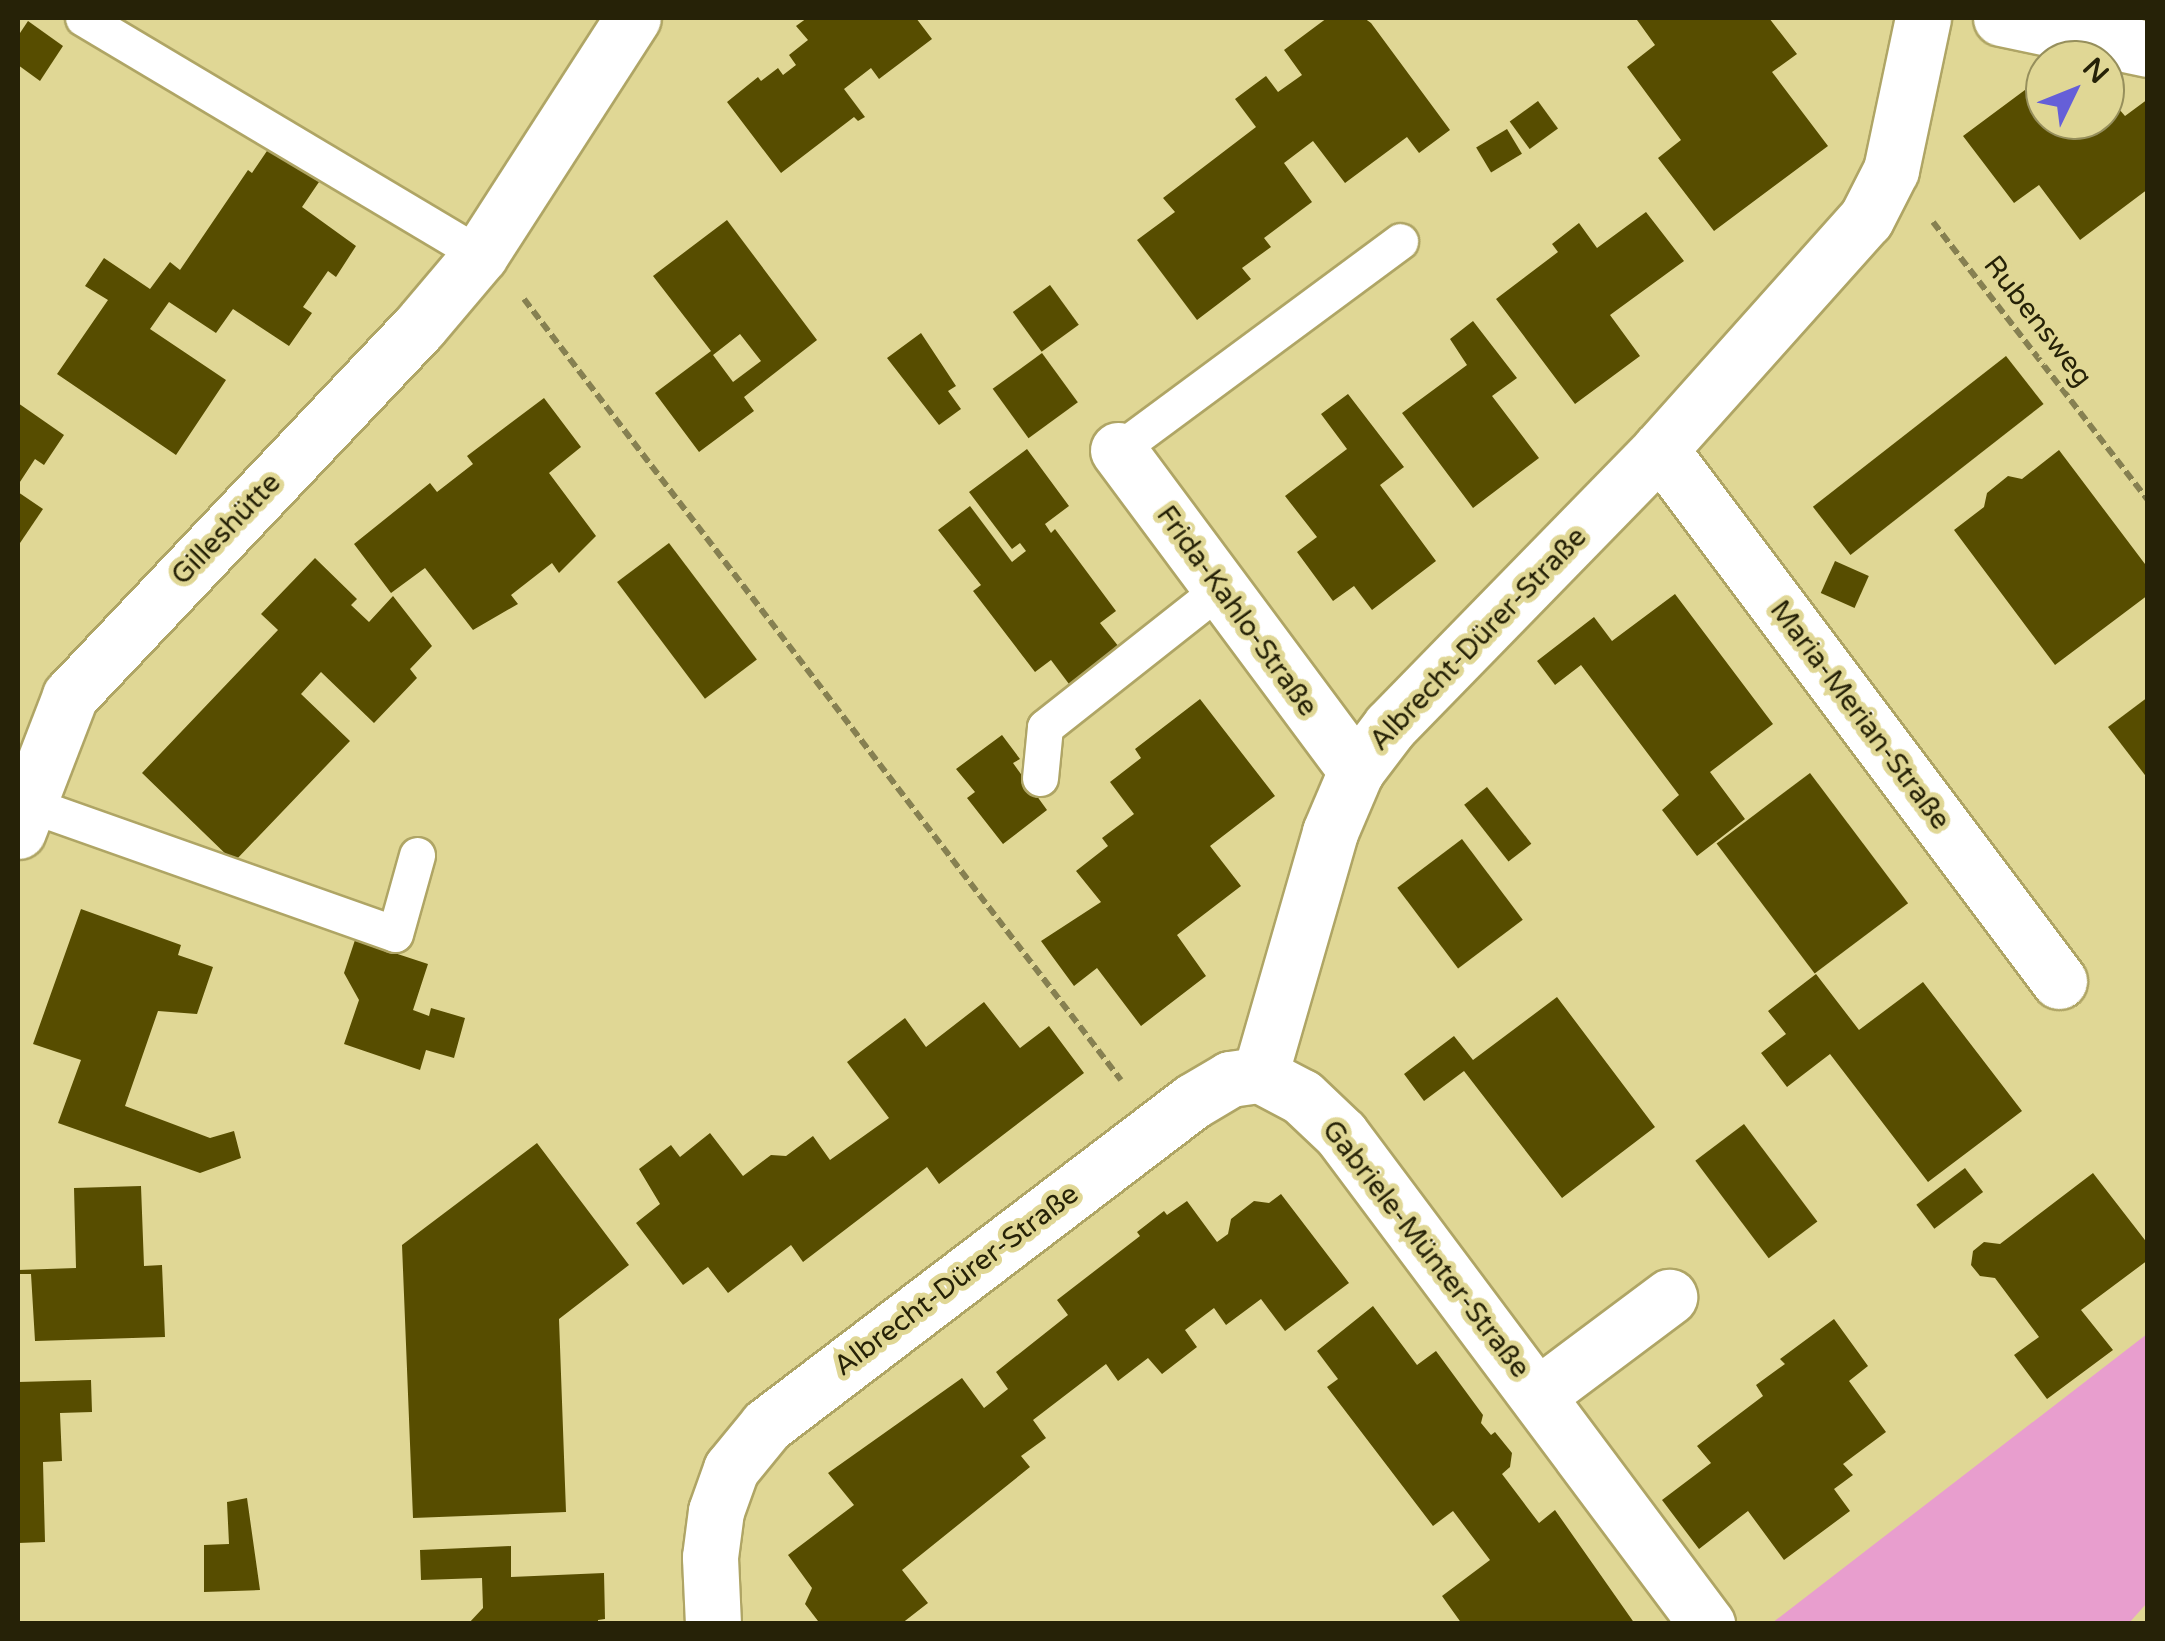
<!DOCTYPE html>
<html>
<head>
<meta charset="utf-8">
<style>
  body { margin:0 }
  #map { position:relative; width:2165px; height:1641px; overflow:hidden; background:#e0d795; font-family:"Varela Round",sans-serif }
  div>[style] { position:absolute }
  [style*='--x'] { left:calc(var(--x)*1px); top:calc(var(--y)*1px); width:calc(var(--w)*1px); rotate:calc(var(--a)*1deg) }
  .green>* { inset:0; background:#e89ece }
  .building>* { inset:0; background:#574d00; transform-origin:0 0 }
  .path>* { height:6px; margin-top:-3px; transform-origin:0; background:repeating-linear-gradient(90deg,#868051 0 10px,transparent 0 15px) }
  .roads { filter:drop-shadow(2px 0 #afa565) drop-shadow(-2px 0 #afa565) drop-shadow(0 2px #afa565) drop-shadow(0 -2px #afa565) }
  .service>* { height:35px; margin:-17.5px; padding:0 17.5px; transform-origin:17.5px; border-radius:17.5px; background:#fff }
  .minor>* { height:55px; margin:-27.5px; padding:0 27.5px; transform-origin:27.5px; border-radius:27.5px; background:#fff }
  span { translate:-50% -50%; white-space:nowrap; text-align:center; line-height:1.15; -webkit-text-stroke:10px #e0d795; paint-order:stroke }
  .street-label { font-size:28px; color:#262207 }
  .frame { position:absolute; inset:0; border:20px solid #262207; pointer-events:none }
  .north { position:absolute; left:2025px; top:40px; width:100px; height:100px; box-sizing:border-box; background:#e0d795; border:2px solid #968f5c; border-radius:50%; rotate:47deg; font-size:28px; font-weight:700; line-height:40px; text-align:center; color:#262207 }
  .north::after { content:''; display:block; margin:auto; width:35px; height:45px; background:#655fd8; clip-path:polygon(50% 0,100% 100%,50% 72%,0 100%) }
</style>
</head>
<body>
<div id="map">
  <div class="green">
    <div style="clip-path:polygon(2147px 1334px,2147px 1603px,2129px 1623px,1772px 1623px)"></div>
  </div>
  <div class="building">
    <div style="clip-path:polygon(807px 18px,916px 18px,932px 39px,879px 79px,871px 68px,844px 89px,865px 117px,858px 121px,854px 117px,781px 173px,727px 102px,758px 77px,761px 81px,778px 68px,783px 75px,796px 65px,789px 55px,808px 40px,796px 26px)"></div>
    <div style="clip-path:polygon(1327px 18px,1364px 18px,1371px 23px,1450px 130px,1419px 153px,1407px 137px,1345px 183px,1313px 141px,1284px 163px,1312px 202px,1264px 238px,1271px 247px,1242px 268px,1251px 279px,1197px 320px,1137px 240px,1175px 212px,1163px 198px,1256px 127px,1235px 99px,1266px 76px,1278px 92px,1302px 75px,1284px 50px)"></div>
    <div style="clip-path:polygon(1640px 18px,1769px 18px,1797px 54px,1772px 72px,1828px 146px,1714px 231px,1658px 158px,1681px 140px,1627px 67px,1655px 45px,1637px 20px)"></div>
    <div style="clip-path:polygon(28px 21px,63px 46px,40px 81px,18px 65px,18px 36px)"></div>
    <div style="clip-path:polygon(2045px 75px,2045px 120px,2105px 120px,2105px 108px,2113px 102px,2125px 116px,2148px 99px,2148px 189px,2080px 240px,2039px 185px,2014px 203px,1963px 136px)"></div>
    <div style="left:1538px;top:101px;width:34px;height:35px;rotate:54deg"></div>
    <div style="left:1507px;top:129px;width:29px;height:36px;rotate:59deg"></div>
    <div style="clip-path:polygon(269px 148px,319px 182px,302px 207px,356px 246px,336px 277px,328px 271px,303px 307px,312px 313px,289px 346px,233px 309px,216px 333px,169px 302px,150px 329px,226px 380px,176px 455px,57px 374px,108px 300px,85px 286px,104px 258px,150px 289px,170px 262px,180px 270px,248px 170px,252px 173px)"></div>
    <div style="clip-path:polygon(1646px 212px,1684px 261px,1610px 315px,1640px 356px,1575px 404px,1496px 299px,1558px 252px,1552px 244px,1579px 223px,1597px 248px)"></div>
    <div style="clip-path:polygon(evenodd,727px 220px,817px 340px,744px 397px,754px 411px,699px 452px,655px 393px,711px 351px,653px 276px,727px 220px,740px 334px,761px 361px,733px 382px,713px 355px,740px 334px)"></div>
    <div style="left:1050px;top:285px;width:49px;height:46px;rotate:54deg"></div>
    <div style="clip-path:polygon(1473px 321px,1517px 378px,1492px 396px,1539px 458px,1473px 508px,1402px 413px,1467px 365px,1450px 339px)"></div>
    <div style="clip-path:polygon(921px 333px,956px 386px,948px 391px,961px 409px,939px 425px,887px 358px)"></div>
    <div style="left:1042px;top:353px;width:61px;height:61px;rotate:54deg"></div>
    <div style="left:2006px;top:356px;width:61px;height:245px;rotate:52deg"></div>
    <div style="clip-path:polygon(1348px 394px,1404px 467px,1380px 485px,1436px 561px,1372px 610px,1354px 586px,1333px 601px,1297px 552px,1317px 537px,1285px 496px,1347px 449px,1321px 414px)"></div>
    <div style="clip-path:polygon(544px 398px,581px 447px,549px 473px,596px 536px,559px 573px,552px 563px,511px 595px,518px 604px,473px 630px,425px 568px,391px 593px,354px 544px,430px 483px,437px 492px,473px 464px,467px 456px)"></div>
    <div style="clip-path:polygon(18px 403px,64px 435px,44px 465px,35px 459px,18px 485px)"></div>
    <div style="clip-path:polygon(1027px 449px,1069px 506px,1045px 524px,1051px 533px,1055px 529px,1116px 611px,1100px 623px,1119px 647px,1069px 684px,1051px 660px,1035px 672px,973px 591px,981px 585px,938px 530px,970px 506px,1012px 562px,1026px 551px,1020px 543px,1012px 549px,969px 492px)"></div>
    <div style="clip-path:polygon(2059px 450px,2148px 568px,2148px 595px,2055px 665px,1954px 530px,1984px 507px,1987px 493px,2008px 476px,2022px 479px)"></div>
    <div style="clip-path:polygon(18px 492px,43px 509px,18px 546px)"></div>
    <div style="left:669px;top:543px;width:146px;height:65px;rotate:53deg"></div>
    <div style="clip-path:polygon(315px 558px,357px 599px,351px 605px,369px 622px,393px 596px,432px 646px,410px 669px,417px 678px,374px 723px,321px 672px,301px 694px,350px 741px,234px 862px,142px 773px,278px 630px,261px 614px)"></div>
    <div style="left:1835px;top:561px;width:37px;height:35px;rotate:24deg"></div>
    <div style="clip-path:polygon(1675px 594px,1773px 724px,1710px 772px,1745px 819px,1697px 856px,1662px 810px,1679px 795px,1581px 665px,1555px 685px,1537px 661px,1594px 617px,1612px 641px)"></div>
    <div style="clip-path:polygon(2148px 697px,2148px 779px,2108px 727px)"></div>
    <div style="clip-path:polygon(1200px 699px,1275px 796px,1210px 846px,1241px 886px,1177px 935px,1206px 976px,1141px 1026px,1097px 968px,1074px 986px,1041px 941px,1101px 902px,1076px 871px,1108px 846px,1102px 838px,1134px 814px,1110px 782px,1141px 758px,1135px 749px)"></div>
    <div style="clip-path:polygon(1002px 735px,1020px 759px,1013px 763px,1047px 810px,1003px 844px,967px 798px,975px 792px,956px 769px)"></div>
    <div style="left:1810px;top:773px;width:163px;height:117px;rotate:53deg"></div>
    <div style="left:1487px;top:787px;width:72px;height:29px;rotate:52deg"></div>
    <div style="left:1462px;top:839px;width:101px;height:81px;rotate:53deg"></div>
    <div style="clip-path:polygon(81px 909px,181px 945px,178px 955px,213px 967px,197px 1014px,158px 1011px,125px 1106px,210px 1138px,234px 1131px,241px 1158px,200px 1173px,58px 1123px,81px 1060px,33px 1044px)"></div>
    <div style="clip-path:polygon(355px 940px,428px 964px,413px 1010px,429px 1016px,431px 1008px,465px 1018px,454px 1058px,426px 1050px,420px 1070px,344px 1044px,359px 1000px,344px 973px)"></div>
    <div style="clip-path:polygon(1816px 974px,1859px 1030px,1923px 982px,2022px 1111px,1928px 1182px,1830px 1054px,1787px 1087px,1761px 1053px,1786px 1034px,1768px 1011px)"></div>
    <div style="clip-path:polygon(1557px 997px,1655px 1127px,1562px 1198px,1464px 1071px,1424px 1101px,1404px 1074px,1454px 1036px,1473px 1060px)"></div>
    <div style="clip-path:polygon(984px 1002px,1020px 1048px,1049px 1026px,1084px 1073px,939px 1184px,927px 1167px,803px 1262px,791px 1245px,728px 1293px,708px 1267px,683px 1285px,636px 1223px,660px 1204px,639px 1169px,671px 1145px,680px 1157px,710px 1133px,743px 1176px,771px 1155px,786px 1156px,813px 1136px,830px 1160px,889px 1118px,847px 1062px,905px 1018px,926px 1047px)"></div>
    <div style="left:1744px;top:1124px;width:122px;height:61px;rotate:53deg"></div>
    <div style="clip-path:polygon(537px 1143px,629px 1265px,559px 1319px,566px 1512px,413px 1518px,402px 1245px)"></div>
    <div style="left:1965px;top:1168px;width:30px;height:61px;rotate:53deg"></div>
    <div style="clip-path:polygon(2093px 1173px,2148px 1244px,2148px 1260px,2081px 1310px,2113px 1350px,2047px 1399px,2014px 1355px,2039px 1337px,1995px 1278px,1980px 1276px,1971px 1265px,1973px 1251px,1984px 1242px,2000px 1244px)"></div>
    <div style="clip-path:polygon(141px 1186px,144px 1266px,162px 1265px,165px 1337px,35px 1341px,31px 1274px,18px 1274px,18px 1270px,76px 1268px,74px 1188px)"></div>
    <div style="clip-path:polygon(1281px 1194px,1349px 1283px,1285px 1331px,1261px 1299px,1226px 1325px,1214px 1308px,1185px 1330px,1197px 1347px,1162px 1374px,1148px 1358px,1118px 1381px,1106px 1364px,1033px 1420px,1046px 1438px,1021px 1456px,1030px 1467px,902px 1570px,928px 1603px,901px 1624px,818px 1621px,805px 1604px,812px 1588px,788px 1555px,854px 1505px,828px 1473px,962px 1378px,984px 1408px,1008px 1389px,996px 1372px,1068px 1315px,1057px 1300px,1140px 1236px,1137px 1232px,1164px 1211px,1167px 1215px,1187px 1201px,1217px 1242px,1228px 1234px,1231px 1219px,1254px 1201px,1269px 1203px)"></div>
    <div style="clip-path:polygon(1373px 1306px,1417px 1365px,1436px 1351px,1483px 1415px,1481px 1423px,1491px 1435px,1495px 1432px,1512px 1453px,1510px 1467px,1502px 1474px,1539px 1523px,1555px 1510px,1635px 1624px,1462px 1624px,1442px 1596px,1490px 1560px,1453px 1511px,1433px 1526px,1327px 1387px,1338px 1379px,1317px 1351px)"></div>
    <div style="clip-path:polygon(1834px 1319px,1868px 1366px,1849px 1381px,1886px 1432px,1843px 1464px,1853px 1475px,1834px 1489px,1850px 1511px,1784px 1560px,1748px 1511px,1699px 1549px,1662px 1500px,1711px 1463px,1697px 1446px,1763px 1396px,1756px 1385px,1785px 1364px,1780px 1359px)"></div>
    <div style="clip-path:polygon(91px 1380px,92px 1412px,60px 1413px,62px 1461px,43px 1462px,45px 1542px,18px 1543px,18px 1382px)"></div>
    <div style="clip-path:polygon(247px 1498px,260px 1590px,204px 1592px,204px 1545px,229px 1544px,227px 1502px)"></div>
    <div style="clip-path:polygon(511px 1546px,511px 1577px,604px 1573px,605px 1619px,598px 1620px,598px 1624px,468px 1624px,483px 1608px,482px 1578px,421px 1580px,420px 1550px)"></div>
  </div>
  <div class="path">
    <div style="--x:1933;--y:222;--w:351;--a:52.3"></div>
    <div style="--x:524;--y:299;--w:983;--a:52.61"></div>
  </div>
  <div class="roads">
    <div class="service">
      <div style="--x:83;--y:18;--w:462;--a:30.8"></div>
      <div style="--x:1118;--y:450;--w:351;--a:-36.5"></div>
      <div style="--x:1040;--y:778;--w:51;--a:-84.4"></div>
      <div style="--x:1045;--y:727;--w:224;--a:-38.3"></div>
      <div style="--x:28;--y:804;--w:389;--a:19.5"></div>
      <div style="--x:395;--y:934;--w:82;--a:-74.4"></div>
    </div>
    <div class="minor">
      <div style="--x:2001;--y:18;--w:150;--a:11.9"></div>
      <div style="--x:1660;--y:449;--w:665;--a:53.13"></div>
      <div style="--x:1118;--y:450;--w:400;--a:53.4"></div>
      <div style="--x:18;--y:831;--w:145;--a:-68.9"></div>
      <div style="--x:70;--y:696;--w:509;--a:-46.59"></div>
      <div style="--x:420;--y:326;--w:93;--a:-49.8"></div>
      <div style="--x:480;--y:255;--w:282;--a:-57.2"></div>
      <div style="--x:1260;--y:1075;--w:47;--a:27.6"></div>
      <div style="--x:1302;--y:1097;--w:54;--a:43.5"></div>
      <div style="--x:1341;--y:1134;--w:612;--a:53.24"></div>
      <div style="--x:1538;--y:1395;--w:164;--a:-36.8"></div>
      <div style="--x:713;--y:1624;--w:67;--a:-92.6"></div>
      <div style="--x:710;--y:1557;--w:46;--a:-82.6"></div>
      <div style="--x:716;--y:1511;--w:45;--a:-70.3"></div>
      <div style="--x:731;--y:1469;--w:57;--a:-50.7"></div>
      <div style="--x:767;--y:1425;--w:535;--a:-37.26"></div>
      <div style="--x:1193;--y:1101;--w:43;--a:-30.7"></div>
      <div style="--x:1230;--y:1079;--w:30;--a:-8"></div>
      <div style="--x:1260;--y:1075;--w:253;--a:-73.9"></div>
      <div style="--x:1330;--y:832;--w:66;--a:-66.9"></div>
      <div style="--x:1356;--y:771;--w:56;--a:-52.9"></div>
      <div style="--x:1390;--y:726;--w:387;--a:-45.7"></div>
      <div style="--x:1660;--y:449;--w:309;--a:-48.2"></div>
      <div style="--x:1866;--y:219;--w:55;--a:-63"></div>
      <div style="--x:1891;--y:170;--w:155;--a:-78.1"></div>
    </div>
  </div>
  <div class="street-label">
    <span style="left:2038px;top:321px;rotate:52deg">Rubensweg</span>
    <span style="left:226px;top:529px;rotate:-46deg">Gilleshütte</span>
    <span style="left:1237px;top:611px;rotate:54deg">Frida-Kahlo-Straße</span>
    <span style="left:1478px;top:639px;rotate:-46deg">Albrecht-Dürer-Straße</span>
    <span style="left:1860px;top:715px;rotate:53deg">Maria-Merian-Straße</span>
    <span style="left:1426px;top:1249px;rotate:52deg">Gabriele-Münter-Straße</span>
    <span style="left:956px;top:1280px;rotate:-37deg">Albrecht-Dürer-Straße</span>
  </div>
  <div class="frame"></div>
  <div class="north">N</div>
</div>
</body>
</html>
